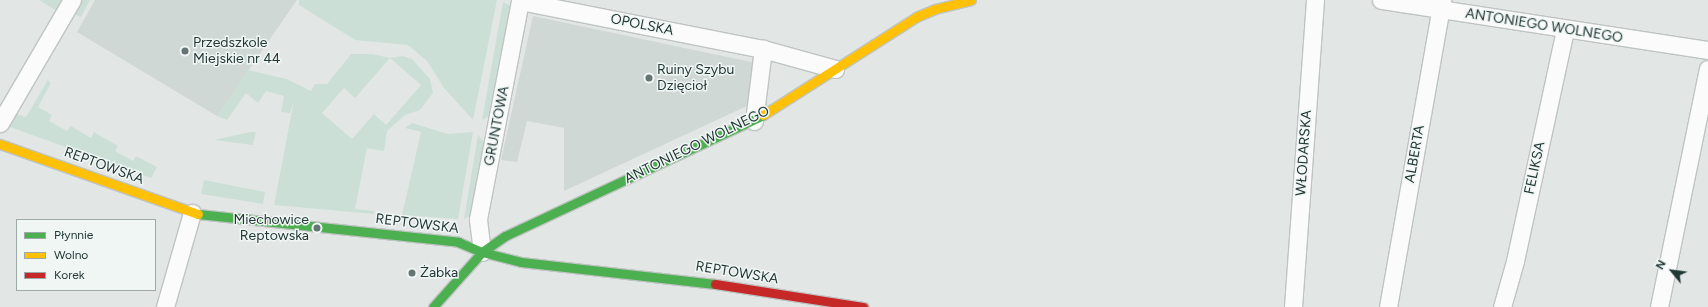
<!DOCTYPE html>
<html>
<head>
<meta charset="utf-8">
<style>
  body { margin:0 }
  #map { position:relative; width:1708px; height:307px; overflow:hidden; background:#e2e7e6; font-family:Figtree,sans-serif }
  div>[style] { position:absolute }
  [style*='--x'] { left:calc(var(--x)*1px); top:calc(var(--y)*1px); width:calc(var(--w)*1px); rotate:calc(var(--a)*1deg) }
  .built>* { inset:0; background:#d0d8d6 }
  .green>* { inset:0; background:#ccdfd6 }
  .roads { filter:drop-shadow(1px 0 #bfc4c3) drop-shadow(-1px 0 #bfc4c3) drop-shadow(0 1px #bfc4c3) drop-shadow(0 -1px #bfc4c3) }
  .street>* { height:17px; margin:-8.5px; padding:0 8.5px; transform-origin:8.5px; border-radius:8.5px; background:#fbfbfb }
  .fast>* { height:9px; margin:-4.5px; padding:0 4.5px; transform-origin:4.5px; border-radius:4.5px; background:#4caf50 }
  .slow>* { height:9px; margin:-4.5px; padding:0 4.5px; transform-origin:4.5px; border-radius:4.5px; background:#ffc107 }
  .jam>* { height:9px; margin:-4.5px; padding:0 4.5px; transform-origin:4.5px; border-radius:4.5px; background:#c62828 }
  .dots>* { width:11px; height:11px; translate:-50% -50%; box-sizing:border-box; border:2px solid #f0f6f4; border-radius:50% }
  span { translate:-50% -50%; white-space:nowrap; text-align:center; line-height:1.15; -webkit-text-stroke:3px #f0f6f4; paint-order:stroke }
  .street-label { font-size:14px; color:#223836 }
  .poi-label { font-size:14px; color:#223836 }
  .left { translate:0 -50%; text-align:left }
  .right { translate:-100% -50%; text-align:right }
  .legend { position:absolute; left:16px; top:219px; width:140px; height:72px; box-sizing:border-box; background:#f0f6f4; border:1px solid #9eaaa8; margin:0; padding:5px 7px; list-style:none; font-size:12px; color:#223836 }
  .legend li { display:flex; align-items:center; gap:8px; height:20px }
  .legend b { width:20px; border:1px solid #9eaaa8 }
  .north { position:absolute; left:1652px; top:251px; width:40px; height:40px; -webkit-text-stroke:3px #f0f6f4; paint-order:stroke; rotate:299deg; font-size:11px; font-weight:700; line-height:16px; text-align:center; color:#223836 }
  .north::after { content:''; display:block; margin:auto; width:14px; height:18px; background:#223836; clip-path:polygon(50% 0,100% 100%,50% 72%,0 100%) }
</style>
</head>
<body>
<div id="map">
  <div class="built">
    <div style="clip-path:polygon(95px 0,297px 0,217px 116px,77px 32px)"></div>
    <div style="clip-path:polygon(533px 16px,756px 63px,747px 106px,564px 191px,564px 128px,527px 121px,517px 162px,501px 160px)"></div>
  </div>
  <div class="green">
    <div style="clip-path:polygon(39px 0,67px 0,60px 13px)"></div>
    <div style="clip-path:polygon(79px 0,90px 0,81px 17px,72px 13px)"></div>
    <div style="clip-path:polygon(299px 0,497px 0,473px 120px,444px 88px,427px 61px,408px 45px,355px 40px,299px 5px)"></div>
    <div style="clip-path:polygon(503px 2px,511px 6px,491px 115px,482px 120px)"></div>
    <div style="clip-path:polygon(evenodd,351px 54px,372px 54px,390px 58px,403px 56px,412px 59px,430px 79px,433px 93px,420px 110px,405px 115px,387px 131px,384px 151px,367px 148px,355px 209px,374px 211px,374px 214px,274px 205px,294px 100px,290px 113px,281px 112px,284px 96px,266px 91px,258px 103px,246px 93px,227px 120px,217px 116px,248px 70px,287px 79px,311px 91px,315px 84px,327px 84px,351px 54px,390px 58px,421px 85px,386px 125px,374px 114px,352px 139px,322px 113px,344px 88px,355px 98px,390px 58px)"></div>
    <div style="clip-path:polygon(48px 80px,51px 83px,38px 107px,52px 115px,49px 121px,67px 131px,71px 126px,91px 138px,94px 132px,118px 146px,115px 151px,133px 161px,136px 156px,157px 167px,151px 178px,10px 127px,13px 113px,26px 117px)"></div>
    <div style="clip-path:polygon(412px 123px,448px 134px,473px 132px,458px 219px,402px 215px,421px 132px,405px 128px)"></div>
    <div style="clip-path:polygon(250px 132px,256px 132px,253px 145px,214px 140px)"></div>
    <div style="clip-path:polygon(478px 135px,484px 142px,470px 216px,464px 219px)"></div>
    <div style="clip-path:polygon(204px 180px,265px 192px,263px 204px,201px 194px)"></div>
  </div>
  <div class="roads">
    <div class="street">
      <div style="--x:1381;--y:0;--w:331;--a:8.7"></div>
      <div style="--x:520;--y:1;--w:248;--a:11.2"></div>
      <div style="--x:763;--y:49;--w:75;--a:15.5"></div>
      <div style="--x:754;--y:121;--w:73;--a:-82.9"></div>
      <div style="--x:0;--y:123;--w:143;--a:-59.7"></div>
      <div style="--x:482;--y:252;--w:33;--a:-97"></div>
      <div style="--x:478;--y:219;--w:223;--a:-79.1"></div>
      <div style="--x:165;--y:307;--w:98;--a:-74"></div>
      <div style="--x:1293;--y:307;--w:308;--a:-85.9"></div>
      <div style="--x:1388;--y:307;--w:312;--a:-80"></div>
      <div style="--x:1502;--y:307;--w:48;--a:-74.2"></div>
      <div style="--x:1515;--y:261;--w:237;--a:-77.8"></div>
      <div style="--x:1659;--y:307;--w:243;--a:-78.4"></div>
    </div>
    <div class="fast">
      <div style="--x:198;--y:214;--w:262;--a:6.1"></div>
      <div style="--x:458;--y:242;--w:26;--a:23"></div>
      <div style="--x:482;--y:252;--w:40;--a:14.4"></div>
      <div style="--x:521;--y:262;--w:195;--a:6.5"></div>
      <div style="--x:433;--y:307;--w:74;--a:-48.3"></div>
      <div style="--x:482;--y:252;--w:28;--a:-35"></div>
      <div style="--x:505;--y:236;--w:285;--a:-25.1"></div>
    </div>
    <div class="slow">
      <div style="--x:763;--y:115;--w:182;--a:-32.6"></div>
      <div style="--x:916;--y:17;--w:21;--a:-23"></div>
      <div style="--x:935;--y:9;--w:37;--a:-14"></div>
      <div style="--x:0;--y:144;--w:210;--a:19.5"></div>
    </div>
    <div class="jam">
      <div style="--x:715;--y:284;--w:150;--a:8.8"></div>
    </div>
  </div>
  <div class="dots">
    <div style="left:185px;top:51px;background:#657574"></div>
    <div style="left:649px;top:78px;background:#657574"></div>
    <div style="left:317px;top:228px;background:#657574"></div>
    <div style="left:412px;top:273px;background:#657574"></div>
  </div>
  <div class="street-label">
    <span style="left:642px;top:25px;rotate:11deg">OPOLSKA</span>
    <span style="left:1544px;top:26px;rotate:9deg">ANTONIEGO WOLNEGO</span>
    <span style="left:497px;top:126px;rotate:-79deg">GRUNTOWA</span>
    <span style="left:697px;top:145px;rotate:-26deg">ANTONIEGO WOLNEGO</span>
    <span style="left:1304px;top:153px;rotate:-86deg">WŁODARSKA</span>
    <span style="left:1415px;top:154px;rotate:-80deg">ALBERTA</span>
    <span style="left:104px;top:166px;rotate:20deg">REPTOWSKA</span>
    <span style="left:1535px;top:168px;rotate:-78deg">FELIKSA</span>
    <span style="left:417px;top:224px;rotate:7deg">REPTOWSKA</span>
    <span style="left:737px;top:273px;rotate:9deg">REPTOWSKA</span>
  </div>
  <div class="poi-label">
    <span class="left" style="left:193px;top:51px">Przedszkole<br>Miejskie nr 44</span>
    <span class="left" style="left:657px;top:78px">Ruiny Szybu<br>Dzięcioł</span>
    <span class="right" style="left:309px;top:228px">Miechowice<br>Reptowska</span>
    <span class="left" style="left:420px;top:273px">Żabka</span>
  </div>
  <ul class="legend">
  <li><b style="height:5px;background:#4caf50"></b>Płynnie</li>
  <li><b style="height:5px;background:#ffc107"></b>Wolno</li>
  <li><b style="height:5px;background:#c62828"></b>Korek</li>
  </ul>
  <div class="north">N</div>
</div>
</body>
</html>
